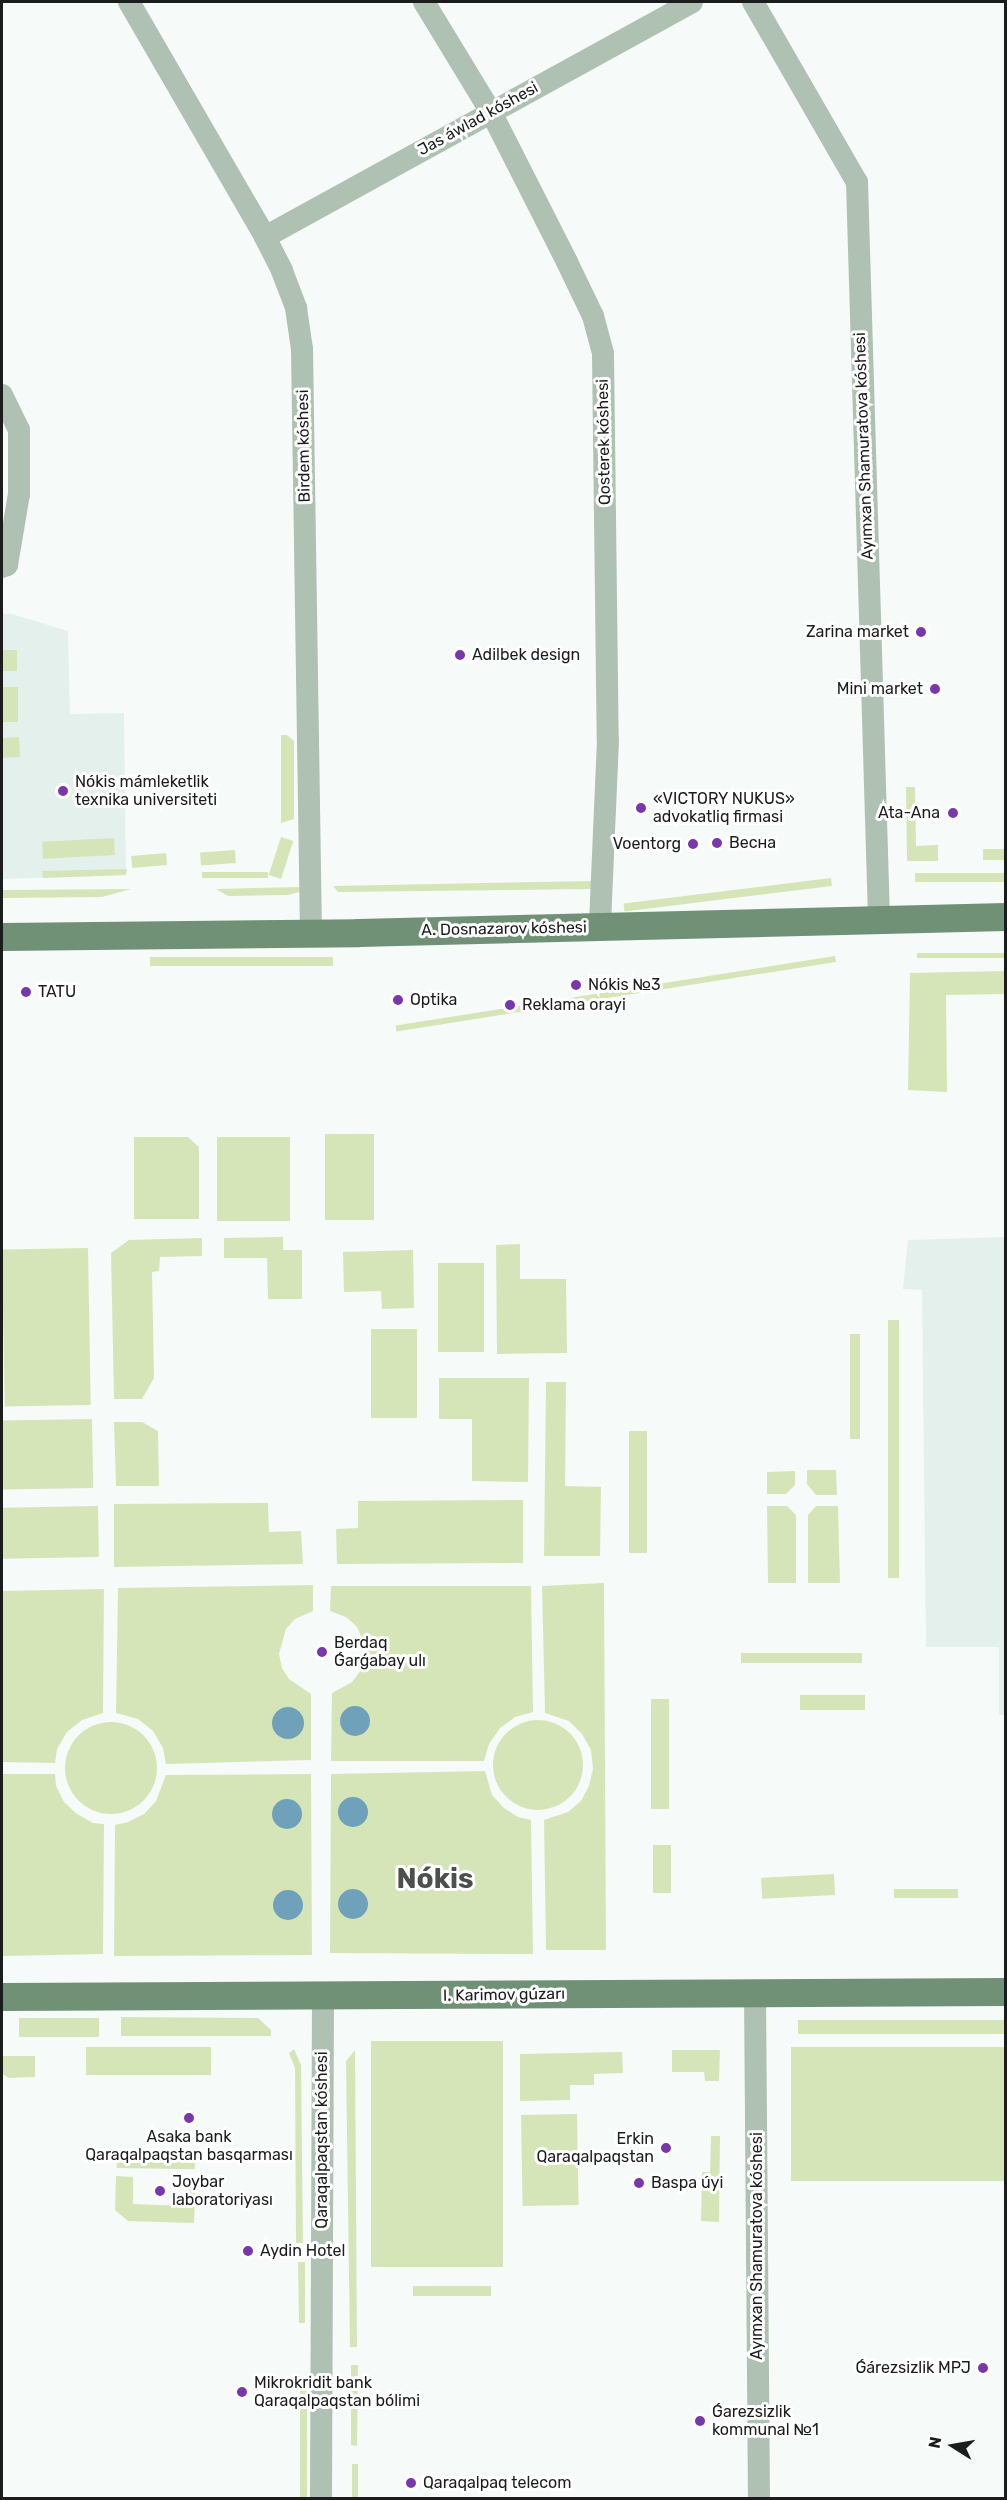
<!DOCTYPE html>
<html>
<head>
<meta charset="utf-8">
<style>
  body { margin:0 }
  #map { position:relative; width:1007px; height:2500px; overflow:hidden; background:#f6fbf9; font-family:Rubik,sans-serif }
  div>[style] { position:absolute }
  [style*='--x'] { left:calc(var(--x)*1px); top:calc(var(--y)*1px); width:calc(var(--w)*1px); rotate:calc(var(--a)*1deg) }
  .built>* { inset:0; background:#e3f0ec }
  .green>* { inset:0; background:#d5e5b8; transform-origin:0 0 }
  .round { border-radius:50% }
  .water>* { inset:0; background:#6fa2ba }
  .minor>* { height:22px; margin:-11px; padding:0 11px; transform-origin:11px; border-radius:11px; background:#afc1b2 }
  .major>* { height:28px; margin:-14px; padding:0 14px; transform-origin:14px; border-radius:14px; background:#709176 }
  .dots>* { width:16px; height:16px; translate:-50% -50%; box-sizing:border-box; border:3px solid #fff; border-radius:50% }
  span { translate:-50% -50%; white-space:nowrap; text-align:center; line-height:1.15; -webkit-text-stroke:6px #fff; paint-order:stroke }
  .street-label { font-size:16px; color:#1b1c1c }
  .poi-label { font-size:16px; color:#1b1c1c }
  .right { translate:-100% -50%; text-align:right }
  .left { translate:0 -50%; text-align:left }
  .town-label { font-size:28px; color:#4b4f4e; font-weight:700 }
  .frame { position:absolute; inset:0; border:3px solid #1b1c1c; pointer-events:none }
  .north { position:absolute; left:923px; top:2416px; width:60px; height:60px; -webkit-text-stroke:4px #fff; paint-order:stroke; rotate:281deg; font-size:16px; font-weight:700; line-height:24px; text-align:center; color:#1b1c1c }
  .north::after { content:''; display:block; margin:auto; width:21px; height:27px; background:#1b1c1c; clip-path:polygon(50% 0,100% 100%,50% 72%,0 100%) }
</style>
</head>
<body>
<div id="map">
  <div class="built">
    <div style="clip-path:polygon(2px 614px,12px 614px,68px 631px,70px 714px,124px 713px,126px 875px,2px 879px)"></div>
    <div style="clip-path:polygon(1005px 1237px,1006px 1237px,1005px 1715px,999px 1715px,999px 1647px,926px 1647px,922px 1290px,903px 1289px,908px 1240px)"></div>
  </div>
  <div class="green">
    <div style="left:17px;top:650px;width:21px;height:15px;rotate:90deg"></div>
    <div style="left:2px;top:687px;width:16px;height:35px"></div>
    <div style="clip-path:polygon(281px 735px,287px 735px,294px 741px,294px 819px,281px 823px)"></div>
    <div style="left:19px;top:737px;width:20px;height:17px;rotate:87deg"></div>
    <div style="clip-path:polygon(906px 787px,915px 787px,916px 846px,938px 845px,938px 861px,907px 861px)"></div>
    <div style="left:281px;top:837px;width:13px;height:40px;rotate:18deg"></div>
    <div style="left:114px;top:838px;width:17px;height:72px;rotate:87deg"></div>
    <div style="left:983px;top:849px;width:22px;height:11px"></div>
    <div style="left:235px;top:850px;width:13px;height:35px;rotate:86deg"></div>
    <div style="left:166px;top:853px;width:12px;height:35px;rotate:85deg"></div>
    <div style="clip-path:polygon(127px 869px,126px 875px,43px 878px,42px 871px)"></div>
    <div style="left:268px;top:872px;width:6px;height:66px;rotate:90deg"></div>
    <div style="left:1005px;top:873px;width:9px;height:90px;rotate:90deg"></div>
    <div style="left:831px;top:878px;width:8px;height:209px;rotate:83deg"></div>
    <div style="clip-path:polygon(592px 881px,592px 889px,338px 892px,333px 886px)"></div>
    <div style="clip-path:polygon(301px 887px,299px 892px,288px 895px,228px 896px,216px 889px)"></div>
    <div style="clip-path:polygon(131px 889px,102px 897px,2px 898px,2px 890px)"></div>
    <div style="left:1005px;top:953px;width:5px;height:88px;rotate:90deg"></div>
    <div style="left:835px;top:956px;width:6px;height:445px;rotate:81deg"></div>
    <div style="left:333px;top:957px;width:9px;height:183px;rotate:90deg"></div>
    <div style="clip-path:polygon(1005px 971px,1005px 994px,946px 995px,947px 1092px,908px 1090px,910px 973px)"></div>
    <div style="left:325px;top:1134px;width:49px;height:86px"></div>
    <div style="clip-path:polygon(134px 1137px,188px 1137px,199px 1147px,199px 1219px,134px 1219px)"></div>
    <div style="left:217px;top:1137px;width:73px;height:84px"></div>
    <div style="clip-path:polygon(283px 1237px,283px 1250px,302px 1250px,302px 1299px,268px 1299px,267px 1258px,224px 1258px,224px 1238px)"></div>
    <div style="clip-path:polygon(202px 1238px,202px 1256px,160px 1257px,159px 1271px,152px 1272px,154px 1378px,142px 1399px,114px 1399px,111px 1253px,129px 1240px)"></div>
    <div style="clip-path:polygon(520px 1244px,520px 1279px,566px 1279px,567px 1353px,497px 1354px,496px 1245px)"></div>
    <div style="left:88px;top:1248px;width:157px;height:86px;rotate:89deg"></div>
    <div style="clip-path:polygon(413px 1250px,414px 1308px,382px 1309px,381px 1291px,344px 1292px,343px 1252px)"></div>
    <div style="left:438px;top:1263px;width:46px;height:89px"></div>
    <div style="left:888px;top:1320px;width:11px;height:258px"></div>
    <div style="left:371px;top:1329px;width:46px;height:89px"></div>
    <div style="left:850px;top:1334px;width:10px;height:105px"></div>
    <div style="clip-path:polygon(439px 1378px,529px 1378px,528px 1482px,472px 1481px,472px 1419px,439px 1419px)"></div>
    <div style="clip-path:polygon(546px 1382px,566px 1382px,565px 1486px,601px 1487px,600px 1556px,544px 1556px)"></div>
    <div style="left:92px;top:1419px;width:69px;height:90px;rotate:89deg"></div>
    <div style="clip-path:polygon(114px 1422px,142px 1422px,158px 1431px,159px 1486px,116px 1486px)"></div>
    <div style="left:629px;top:1431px;width:18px;height:122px"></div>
    <div style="clip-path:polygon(807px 1470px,836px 1470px,837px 1495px,816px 1495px,807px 1484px)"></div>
    <div style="clip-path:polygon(795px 1471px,795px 1485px,786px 1494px,767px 1494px,767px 1472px)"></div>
    <div style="clip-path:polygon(523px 1500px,523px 1563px,337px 1564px,336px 1529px,358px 1528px,358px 1501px)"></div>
    <div style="clip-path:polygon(268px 1503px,269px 1532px,301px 1531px,303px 1564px,114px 1567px,114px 1504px)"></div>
    <div style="left:98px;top:1506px;width:51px;height:96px;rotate:89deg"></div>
    <div style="clip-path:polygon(767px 1506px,787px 1506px,796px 1515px,796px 1583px,768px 1583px)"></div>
    <div style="clip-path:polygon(816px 1506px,838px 1506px,840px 1583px,808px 1583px,808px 1515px)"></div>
    <div style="clip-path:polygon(604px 1583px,606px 1950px,546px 1950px,544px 1820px,568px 1812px,581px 1801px,589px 1786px,593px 1769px,591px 1750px,582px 1734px,569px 1721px,545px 1713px,542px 1586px)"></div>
    <div style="clip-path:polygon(313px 1585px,313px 1611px,295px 1619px,286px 1629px,279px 1654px,282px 1668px,289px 1679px,311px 1694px,311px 1760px,166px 1764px,163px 1748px,153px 1731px,138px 1719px,116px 1713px,118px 1588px)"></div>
    <div style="clip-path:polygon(331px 1586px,531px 1586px,533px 1712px,515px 1717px,500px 1728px,489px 1744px,484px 1761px,331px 1761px,332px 1693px,352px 1682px,361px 1670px,364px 1656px,363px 1641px,357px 1627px,346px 1617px,330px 1611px)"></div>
    <div style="clip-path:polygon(104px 1589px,103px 1713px,82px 1720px,67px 1732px,57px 1749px,55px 1763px,2px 1762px,2px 1591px)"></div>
    <div style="left:862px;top:1653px;width:10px;height:121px;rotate:90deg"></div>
    <div style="left:865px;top:1695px;width:15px;height:65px;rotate:90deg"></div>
    <div style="left:651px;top:1699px;width:18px;height:110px"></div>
    <div class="round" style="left:493px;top:1720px;width:90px;height:90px"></div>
    <div class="round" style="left:65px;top:1722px;width:92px;height:92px"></div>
    <div style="clip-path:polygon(485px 1771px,492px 1795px,504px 1808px,518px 1817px,531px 1820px,533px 1954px,330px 1953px,331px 1774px)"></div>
    <div style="clip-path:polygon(2px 1774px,55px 1774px,56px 1786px,64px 1802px,77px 1814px,93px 1823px,104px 1824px,103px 1954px,2px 1956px)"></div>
    <div style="clip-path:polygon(311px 1774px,312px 1955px,114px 1956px,115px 1825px,128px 1822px,144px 1814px,156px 1801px,166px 1775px)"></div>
    <div style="left:653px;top:1845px;width:18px;height:48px"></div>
    <div style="left:834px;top:1874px;width:21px;height:73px;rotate:87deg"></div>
    <div style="left:894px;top:1889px;width:64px;height:9px"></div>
    <div style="clip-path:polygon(121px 2017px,258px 2018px,271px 2030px,271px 2036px,121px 2036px)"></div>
    <div style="left:99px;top:2018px;width:19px;height:80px;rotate:90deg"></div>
    <div style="left:1005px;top:2020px;width:14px;height:207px;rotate:90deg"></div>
    <div style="left:371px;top:2041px;width:132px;height:226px"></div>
    <div style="left:86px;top:2047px;width:125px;height:28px"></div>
    <div style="left:1005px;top:2047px;width:134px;height:214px;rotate:90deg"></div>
    <div style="clip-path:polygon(294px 2049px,301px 2065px,303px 2243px,296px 2243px,295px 2068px,289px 2053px)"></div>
    <div style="clip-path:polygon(355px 2050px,357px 2347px,350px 2347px,346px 2061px)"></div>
    <div style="clip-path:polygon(672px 2050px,720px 2050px,719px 2081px,705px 2081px,704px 2072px,672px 2072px)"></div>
    <div style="clip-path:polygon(622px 2052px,623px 2073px,594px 2074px,594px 2085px,570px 2085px,570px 2100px,520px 2101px,520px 2054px)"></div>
    <div style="clip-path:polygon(2px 2056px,35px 2056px,35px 2077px,8px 2078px,2px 2073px)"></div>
    <div style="left:577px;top:2114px;width:91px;height:56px;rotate:89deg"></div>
    <div style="clip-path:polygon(711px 2136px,720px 2136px,719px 2222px,701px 2221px,702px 2172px,710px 2172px)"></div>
    <div style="left:117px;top:2152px;width:78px;height:16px;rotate:1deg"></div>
    <div style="clip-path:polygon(116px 2176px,133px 2177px,133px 2204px,184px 2206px,185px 2178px,196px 2179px,194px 2223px,128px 2221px,115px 2210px)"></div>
    <div style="clip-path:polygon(298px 2262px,305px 2262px,305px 2323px,299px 2323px)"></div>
    <div style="left:491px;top:2286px;width:10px;height:78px;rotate:90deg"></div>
    <div style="clip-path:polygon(351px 2365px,358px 2365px,357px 2446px,351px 2445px)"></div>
    <div style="left:300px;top:2378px;width:7px;height:120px"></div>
    <div style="left:352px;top:2464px;width:6px;height:34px"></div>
  </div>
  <div class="water">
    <div class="round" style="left:340px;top:1706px;width:30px;height:30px"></div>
    <div class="round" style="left:272px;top:1707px;width:32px;height:32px"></div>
    <div class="round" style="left:338px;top:1797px;width:30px;height:30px"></div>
    <div class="round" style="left:272px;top:1799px;width:30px;height:30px"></div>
    <div class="round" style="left:338px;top:1889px;width:30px;height:30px"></div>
    <div class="round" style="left:273px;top:1890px;width:30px;height:30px"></div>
  </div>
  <div class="minor">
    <div style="--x:129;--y:2;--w:272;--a:59.9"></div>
    <div style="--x:265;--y:237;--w:38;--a:63"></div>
    <div style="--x:282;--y:271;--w:40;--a:69"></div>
    <div style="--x:296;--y:308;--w:41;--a:81.7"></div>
    <div style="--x:302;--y:349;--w:584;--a:89.12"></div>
    <div style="--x:424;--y:2;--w:129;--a:58.7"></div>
    <div style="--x:491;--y:112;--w:168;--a:63.1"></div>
    <div style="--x:567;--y:262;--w:60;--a:64.3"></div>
    <div style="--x:593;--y:316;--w:39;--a:75"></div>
    <div style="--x:603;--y:354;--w:386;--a:89.3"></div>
    <div style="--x:608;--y:740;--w:186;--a:92.5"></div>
    <div style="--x:753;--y:2;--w:208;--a:60"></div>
    <div style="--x:857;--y:182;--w:737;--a:88.29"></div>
    <div style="--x:265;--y:237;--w:487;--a:-28.8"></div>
    <div style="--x:2;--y:395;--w:39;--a:64"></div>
    <div style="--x:19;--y:430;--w:64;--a:90"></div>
    <div style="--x:19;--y:494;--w:72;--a:99.6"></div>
    <div style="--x:7;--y:565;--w:5;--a:158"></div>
    <div style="--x:755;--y:1993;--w:505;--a:89.55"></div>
    <div style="--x:321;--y:2498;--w:501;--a:-89.77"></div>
  </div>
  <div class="major">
    <div style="--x:2;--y:937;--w:357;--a:-0.6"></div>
    <div style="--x:359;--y:933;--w:647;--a:-1.42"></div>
    <div style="--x:2;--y:1997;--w:1004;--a:-0.29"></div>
  </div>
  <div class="dots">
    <div style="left:921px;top:632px;background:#7937ab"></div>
    <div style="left:460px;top:655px;background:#7937ab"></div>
    <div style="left:935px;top:689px;background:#7937ab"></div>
    <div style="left:63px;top:791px;background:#7937ab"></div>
    <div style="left:641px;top:808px;background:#7937ab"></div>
    <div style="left:953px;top:813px;background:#7937ab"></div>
    <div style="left:717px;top:843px;background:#7937ab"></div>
    <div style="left:693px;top:844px;background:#7937ab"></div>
    <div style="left:576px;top:985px;background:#7937ab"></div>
    <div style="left:26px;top:992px;background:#7937ab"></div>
    <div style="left:398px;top:1000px;background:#7937ab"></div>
    <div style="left:510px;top:1005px;background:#7937ab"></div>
    <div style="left:322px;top:1652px;background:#7937ab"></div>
    <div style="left:189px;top:2118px;background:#7937ab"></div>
    <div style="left:666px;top:2148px;background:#7937ab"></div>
    <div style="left:639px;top:2183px;background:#7937ab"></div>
    <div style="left:160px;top:2191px;background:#7937ab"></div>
    <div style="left:248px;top:2251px;background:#7937ab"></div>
    <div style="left:983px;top:2368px;background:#7937ab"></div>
    <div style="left:242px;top:2392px;background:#7937ab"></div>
    <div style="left:700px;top:2421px;background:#7937ab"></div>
    <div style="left:411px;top:2483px;background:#7937ab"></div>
  </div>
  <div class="street-label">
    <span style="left:478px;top:119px;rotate:-29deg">Jas áwlad kóshesi</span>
    <span style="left:604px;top:442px;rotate:-91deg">Qosterek kóshesi</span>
    <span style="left:304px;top:446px;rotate:-91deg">Birdem kóshesi</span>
    <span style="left:864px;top:446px;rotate:-92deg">Ayımxan Shamuratova kóshesi</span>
    <span style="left:504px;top:929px;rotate:-1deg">A. Dosnazarov kóshesi</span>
    <span style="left:504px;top:1995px;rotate:-1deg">I. Karimov gúzarı</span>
    <span style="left:322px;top:2140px;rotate:-90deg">Qaraqalpaqstan kóshesi</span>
    <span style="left:757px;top:2246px;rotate:-90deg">Ayımxan Shamuratova kóshesi</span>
  </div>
  <div class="poi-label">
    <span class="right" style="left:909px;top:632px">Zarina market</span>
    <span class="left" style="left:472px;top:655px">Adilbek design</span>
    <span class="right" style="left:923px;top:689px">Mini market</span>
    <span class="left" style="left:75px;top:791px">Nókis mámleketlik<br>texnika universiteti</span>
    <span class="left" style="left:653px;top:808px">«VICTORY NUKUS»<br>advokatliq firmasi</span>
    <span class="right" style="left:940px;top:813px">Ata-Ana</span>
    <span class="left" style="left:729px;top:843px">Весна</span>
    <span class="right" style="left:681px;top:844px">Voentorg</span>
    <span class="left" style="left:588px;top:985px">Nókis №3</span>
    <span class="left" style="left:38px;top:992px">TATU</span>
    <span class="left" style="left:410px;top:1000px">Optika</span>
    <span class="left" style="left:522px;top:1005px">Reklama orayi</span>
    <span class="left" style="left:334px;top:1652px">Berdaq<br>Ǵarǵabay ulı</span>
    <span style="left:189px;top:2146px">Asaka bank<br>Qaraqalpaqstan basqarması</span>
    <span class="right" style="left:654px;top:2148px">Erkin<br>Qaraqalpaqstan</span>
    <span class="left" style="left:172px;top:2191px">Joybar<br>laboratoriyası</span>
    <span class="left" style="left:651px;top:2183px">Baspa úyi</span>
    <span class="left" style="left:260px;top:2251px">Aydin Hotel</span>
    <span class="right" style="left:971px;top:2368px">Ǵárezsizlik MPJ</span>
    <span class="left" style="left:254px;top:2392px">Mikrokridit bank<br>Qaraqalpaqstan bólimi</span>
    <span class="left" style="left:712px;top:2421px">Ǵarezsizlik<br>kommunal №1</span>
    <span class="left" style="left:423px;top:2483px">Qaraqalpaq telecom</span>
  </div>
  <div class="town-label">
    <span style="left:435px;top:1879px">Nókis</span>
  </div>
  <div class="frame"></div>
  <div class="north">N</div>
</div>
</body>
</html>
